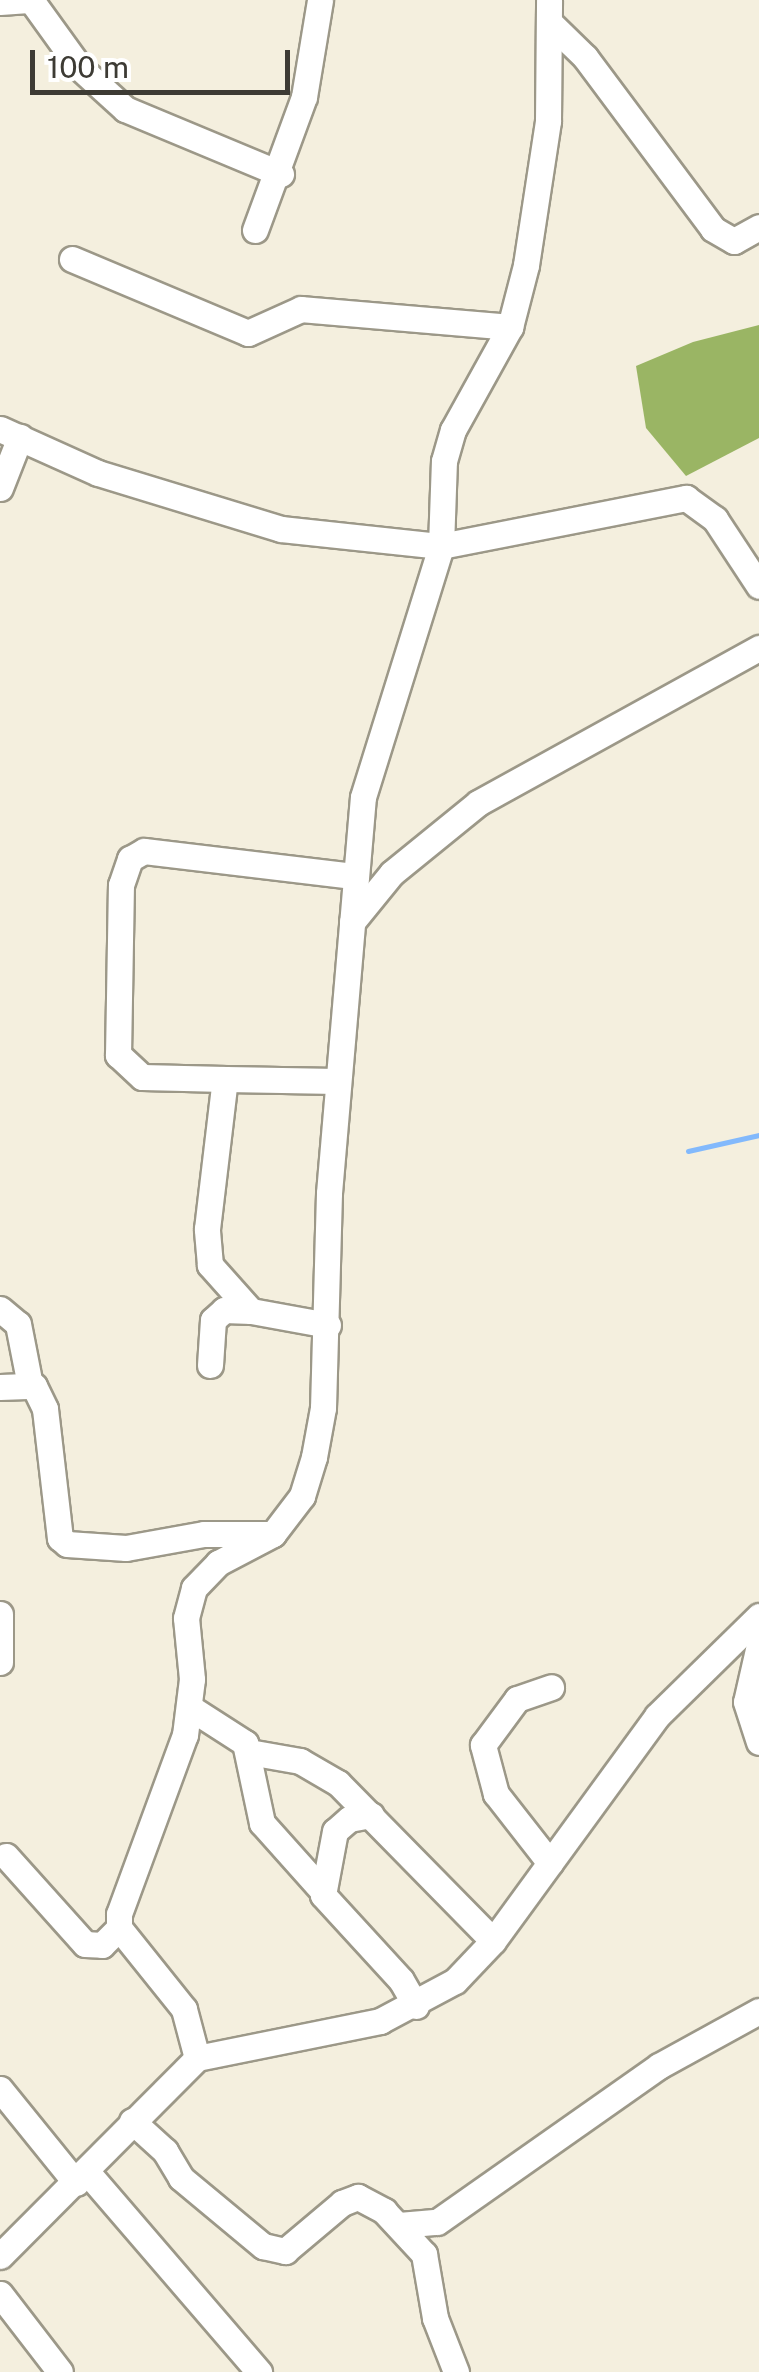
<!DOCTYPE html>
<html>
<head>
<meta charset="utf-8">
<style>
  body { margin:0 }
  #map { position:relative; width:759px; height:2372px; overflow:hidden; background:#f4efde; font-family:"Public Sans",sans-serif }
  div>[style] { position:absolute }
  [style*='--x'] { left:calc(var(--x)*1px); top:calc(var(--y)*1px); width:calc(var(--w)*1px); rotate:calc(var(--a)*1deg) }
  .forest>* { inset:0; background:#9ab564 }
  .stream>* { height:5px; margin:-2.5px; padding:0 2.5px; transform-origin:2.5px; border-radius:2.5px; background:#82b9fc }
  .roads { filter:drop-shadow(2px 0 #9c9888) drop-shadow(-2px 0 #9c9888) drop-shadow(0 2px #9c9888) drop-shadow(0 -2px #9c9888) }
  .minor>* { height:25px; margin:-12.5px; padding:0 12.5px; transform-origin:12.5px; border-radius:12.5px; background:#fff }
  span { translate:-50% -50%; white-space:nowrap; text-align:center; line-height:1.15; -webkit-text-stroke:8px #fff; paint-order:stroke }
  .scale { position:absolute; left:30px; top:50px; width:260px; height:45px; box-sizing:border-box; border:5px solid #3d3b34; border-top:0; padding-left:12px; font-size:30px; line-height:35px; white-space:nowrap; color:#3d3b34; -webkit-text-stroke:8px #fff; paint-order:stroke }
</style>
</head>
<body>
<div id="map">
  <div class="forest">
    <div style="clip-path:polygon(759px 325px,759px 438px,686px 476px,646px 428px,636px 366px,693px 342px)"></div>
  </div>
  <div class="stream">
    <div style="--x:688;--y:1151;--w:73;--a:-12.7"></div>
  </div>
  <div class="roads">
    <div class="minor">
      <div style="--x:31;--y:0;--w:84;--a:54.2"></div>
      <div style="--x:80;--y:68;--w:61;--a:42.3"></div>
      <div style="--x:125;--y:109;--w:169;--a:22.6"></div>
      <div style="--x:0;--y:2;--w:32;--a:-4"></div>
      <div style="--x:550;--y:23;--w:49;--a:44.2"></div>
      <div style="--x:585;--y:57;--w:214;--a:53.3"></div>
      <div style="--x:713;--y:229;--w:24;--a:30"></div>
      <div style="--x:734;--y:241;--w:29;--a:-29"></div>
      <div style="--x:255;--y:230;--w:142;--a:-69.8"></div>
      <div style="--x:304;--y:97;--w:98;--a:-80.6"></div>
      <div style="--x:72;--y:259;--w:191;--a:22.8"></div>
      <div style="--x:248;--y:333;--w:58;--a:-24.4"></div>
      <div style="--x:301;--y:309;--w:210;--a:4.9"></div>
      <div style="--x:0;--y:429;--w:107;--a:24.2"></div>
      <div style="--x:98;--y:473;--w:191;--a:17"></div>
      <div style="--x:281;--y:529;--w:161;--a:6.1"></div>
      <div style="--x:441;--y:546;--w:250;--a:-11.1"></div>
      <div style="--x:686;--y:498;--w:36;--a:36"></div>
      <div style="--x:715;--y:519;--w:80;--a:56.7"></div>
      <div style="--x:0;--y:488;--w:55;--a:-68.6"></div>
      <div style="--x:352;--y:922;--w:63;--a:-50.8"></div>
      <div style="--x:392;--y:873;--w:111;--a:-39.1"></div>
      <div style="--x:478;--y:803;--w:321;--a:-28.9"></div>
      <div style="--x:225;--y:1079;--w:113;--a:1"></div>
      <div style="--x:0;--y:1309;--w:23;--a:40"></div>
      <div style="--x:18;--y:1324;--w:62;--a:78.9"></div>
      <div style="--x:328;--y:1325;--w:78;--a:-169.7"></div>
      <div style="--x:251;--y:1311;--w:62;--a:-131.7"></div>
      <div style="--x:210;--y:1265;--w:36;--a:-95"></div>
      <div style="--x:207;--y:1229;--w:151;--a:-83.2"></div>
      <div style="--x:225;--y:1079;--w:83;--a:-178.6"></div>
      <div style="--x:142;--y:1077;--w:33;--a:-137"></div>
      <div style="--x:118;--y:1055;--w:170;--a:-89"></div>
      <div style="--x:121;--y:885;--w:28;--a:-71"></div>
      <div style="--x:130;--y:859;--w:16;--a:-30"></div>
      <div style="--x:144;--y:851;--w:211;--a:6.8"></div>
      <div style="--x:210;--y:1365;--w:45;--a:-86.2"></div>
      <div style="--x:213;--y:1320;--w:15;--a:-42"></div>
      <div style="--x:224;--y:1310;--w:27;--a:2"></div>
      <div style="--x:0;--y:1387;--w:34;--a:-2"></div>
      <div style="--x:34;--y:1386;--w:25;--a:64"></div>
      <div style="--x:45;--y:1409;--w:130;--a:83.4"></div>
      <div style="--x:60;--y:1538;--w:9;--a:41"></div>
      <div style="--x:67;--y:1544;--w:59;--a:3.9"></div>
      <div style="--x:126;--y:1548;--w:79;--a:-10.2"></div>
      <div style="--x:204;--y:1534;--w:69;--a:0"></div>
      <div style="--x:0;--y:1614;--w:48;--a:90"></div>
      <div style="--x:759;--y:1645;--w:58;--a:102.8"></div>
      <div style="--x:746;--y:1702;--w:42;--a:72"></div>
      <div style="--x:189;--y:1707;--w:67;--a:32.7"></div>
      <div style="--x:245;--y:1743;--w:82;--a:78"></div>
      <div style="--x:262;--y:1823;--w:90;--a:48.2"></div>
      <div style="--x:249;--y:1752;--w:52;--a:10"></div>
      <div style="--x:300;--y:1761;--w:44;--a:30.1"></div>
      <div style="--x:338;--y:1783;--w:221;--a:45.5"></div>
      <div style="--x:371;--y:1815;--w:22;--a:170"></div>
      <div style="--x:349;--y:1819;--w:18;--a:139"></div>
      <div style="--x:335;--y:1831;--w:65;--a:100.6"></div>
      <div style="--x:323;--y:1895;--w:115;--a:47.5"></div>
      <div style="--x:401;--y:1980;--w:30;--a:60"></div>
      <div style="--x:6;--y:1856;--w:118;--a:48.1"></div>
      <div style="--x:85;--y:1944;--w:17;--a:3"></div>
      <div style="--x:102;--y:1945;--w:24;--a:-45"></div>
      <div style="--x:550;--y:1863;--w:88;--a:-128"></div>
      <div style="--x:496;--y:1794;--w:51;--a:-104.9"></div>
      <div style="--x:483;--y:1745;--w:57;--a:-53.5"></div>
      <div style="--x:517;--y:1699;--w:36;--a:-19"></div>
      <div style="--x:197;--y:2058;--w:51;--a:-104.9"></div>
      <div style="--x:184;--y:2009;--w:104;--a:-128.7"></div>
      <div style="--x:119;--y:1928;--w:14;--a:-90"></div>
      <div style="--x:119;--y:1914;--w:191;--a:-69.8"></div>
      <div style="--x:185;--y:1735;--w:56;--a:-82.9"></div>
      <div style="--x:192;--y:1679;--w:61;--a:-95.6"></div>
      <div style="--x:186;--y:1618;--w:31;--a:-75"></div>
      <div style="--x:194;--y:1588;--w:35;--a:-46"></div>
      <div style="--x:218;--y:1563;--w:62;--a:-27.8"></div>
      <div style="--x:273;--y:1534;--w:48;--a:-52.7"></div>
      <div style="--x:302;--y:1496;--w:41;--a:-72.9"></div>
      <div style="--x:314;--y:1457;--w:50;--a:-79.6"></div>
      <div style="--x:323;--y:1408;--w:215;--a:-88.4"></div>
      <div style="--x:329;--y:1193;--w:397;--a:-85.1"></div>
      <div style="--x:363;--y:797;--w:263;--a:-72.7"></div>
      <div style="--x:441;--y:546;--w:85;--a:-88"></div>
      <div style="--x:444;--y:461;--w:32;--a:-74"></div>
      <div style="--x:453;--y:430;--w:118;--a:-61"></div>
      <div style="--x:510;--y:327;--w:64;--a:-75.5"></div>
      <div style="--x:526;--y:265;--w:146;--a:-81.3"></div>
      <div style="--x:548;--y:121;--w:121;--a:-89.5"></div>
      <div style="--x:0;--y:2089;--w:121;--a:51"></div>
      <div style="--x:132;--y:2121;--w:45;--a:42.3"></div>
      <div style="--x:165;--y:2151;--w:31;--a:59"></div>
      <div style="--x:181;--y:2178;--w:107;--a:39.7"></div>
      <div style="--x:263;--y:2246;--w:23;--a:13"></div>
      <div style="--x:285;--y:2251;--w:75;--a:-40.1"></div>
      <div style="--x:342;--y:2203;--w:17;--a:-21"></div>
      <div style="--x:358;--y:2197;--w:30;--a:28"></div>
      <div style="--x:384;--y:2211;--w:59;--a:47.1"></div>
      <div style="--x:424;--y:2254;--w:65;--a:80.2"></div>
      <div style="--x:435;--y:2318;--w:58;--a:68.7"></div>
      <div style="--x:87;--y:2172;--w:264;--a:49.3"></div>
      <div style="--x:399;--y:2225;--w:38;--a:-5"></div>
      <div style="--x:437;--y:2222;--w:271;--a:-35.1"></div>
      <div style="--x:659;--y:2066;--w:114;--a:-28.8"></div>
      <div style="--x:0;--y:2256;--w:279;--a:-45.1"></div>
      <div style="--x:197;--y:2058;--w:187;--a:-11.4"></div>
      <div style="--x:380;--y:2021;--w:85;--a:-28.1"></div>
      <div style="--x:455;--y:1981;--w:55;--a:-46.5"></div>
      <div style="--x:493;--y:1941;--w:278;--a:-53.9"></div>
      <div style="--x:657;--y:1716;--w:143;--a:-44.4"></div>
      <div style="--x:0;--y:2294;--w:98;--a:52.4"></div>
    </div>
  </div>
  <div class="scale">100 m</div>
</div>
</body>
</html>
